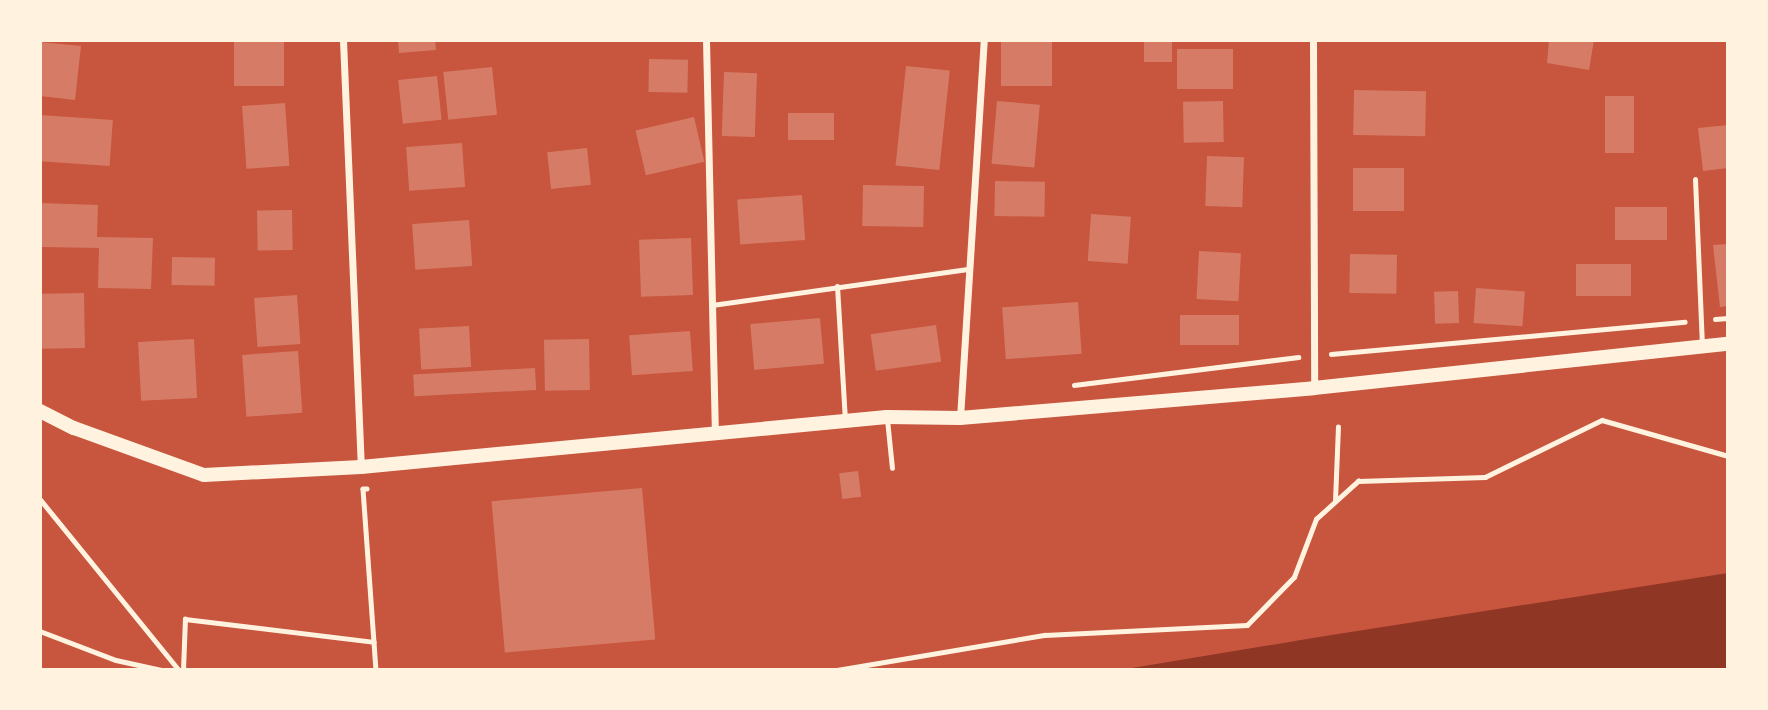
<!DOCTYPE html>
<html>
<head>
<meta charset="utf-8">
<style>
  body { margin:0 }
  #map { position:relative; width:1768px; height:710px; overflow:hidden; background:#c8553d; font-family:Montserrat,sans-serif }
  div>[style] { position:absolute }
  [style*='--x'] { left:calc(var(--x)*1px); top:calc(var(--y)*1px); width:calc(var(--w)*1px); rotate:calc(var(--a)*1deg) }
  .water>* { inset:0; background:#8f3625 }
  .building>* { inset:0; background:#d67c66; transform-origin:0 0 }
  .path>* { height:4.5px; margin:-2.25px; padding:0 2.25px; transform-origin:2.25px; border-radius:2.25px; background:#fff3e0 }
  .service>* { height:5px; margin:-2.5px; padding:0 2.5px; transform-origin:2.5px; border-radius:2.5px; background:#fff3e0 }
  .minor>* { height:7px; margin:-3.5px; padding:0 3.5px; transform-origin:3.5px; border-radius:3.5px; background:#fff3e0 }
  .secondary>* { height:14px; margin:-7px; padding:0 7px; transform-origin:7px; border-radius:7px; background:#fff3e0 }
  span { translate:-50% -50%; white-space:nowrap; text-align:center; line-height:1.15; -webkit-text-stroke:5px #fff3e0; paint-order:stroke }
  .frame { position:absolute; inset:0; border:42px solid #fff3e0; pointer-events:none }
</style>
</head>
<body>
<div id="map">
  <div class="water">
    <div style="clip-path:polygon(1728px 573px,1728px 670px,1120px 670px,1319px 637px)"></div>
  </div>
  <div class="building">
    <div style="left:234px;top:40px;width:50px;height:46px"></div>
    <div style="clip-path:polygon(398px 40px,435px 40px,436px 50px,399px 53px)"></div>
    <div style="left:1144px;top:40px;width:28px;height:22px"></div>
    <div style="clip-path:polygon(1549px 40px,1594px 40px,1589px 70px,1547px 63px)"></div>
    <div style="clip-path:polygon(40px 42px,81px 46px,75px 100px,40px 96px)"></div>
    <div style="left:1001px;top:42px;width:51px;height:44px"></div>
    <div style="left:1177px;top:49px;width:56px;height:40px"></div>
    <div style="left:649px;top:59px;width:39px;height:33px;rotate:1deg"></div>
    <div style="left:906px;top:66px;width:44px;height:100px;rotate:6deg"></div>
    <div style="left:492px;top:67px;width:48px;height:49px;rotate:84deg"></div>
    <div style="left:724px;top:72px;width:33px;height:64px;rotate:2deg"></div>
    <div style="left:437px;top:76px;width:44px;height:39px;rotate:84deg"></div>
    <div style="left:1354px;top:90px;width:72px;height:45px;rotate:1deg"></div>
    <div style="left:1605px;top:96px;width:29px;height:57px"></div>
    <div style="left:997px;top:101px;width:43px;height:63px;rotate:5deg"></div>
    <div style="left:1223px;top:101px;width:41px;height:40px;rotate:89deg"></div>
    <div style="left:285px;top:103px;width:63px;height:43px;rotate:86deg"></div>
    <div style="left:834px;top:113px;width:27px;height:46px;rotate:90deg"></div>
    <div style="left:40px;top:115px;width:73px;height:46px;rotate:4deg"></div>
    <div style="left:694px;top:117px;width:46px;height:60px;rotate:77deg"></div>
    <div style="clip-path:polygon(1728px 125px,1728px 168px,1703px 171px,1698px 128px)"></div>
    <div style="left:462px;top:143px;width:44px;height:56px;rotate:86deg"></div>
    <div style="left:587px;top:148px;width:37px;height:40px;rotate:84deg"></div>
    <div style="left:1207px;top:156px;width:37px;height:50px;rotate:2deg"></div>
    <div style="left:1353px;top:168px;width:51px;height:43px"></div>
    <div style="left:995px;top:181px;width:50px;height:35px;rotate:1deg"></div>
    <div style="left:863px;top:185px;width:61px;height:41px;rotate:1deg"></div>
    <div style="left:802px;top:195px;width:45px;height:65px;rotate:86deg"></div>
    <div style="clip-path:polygon(40px 203px,98px 205px,97px 237px,153px 238px,151px 289px,98px 288px,99px 248px,40px 247px)"></div>
    <div style="left:1667px;top:207px;width:33px;height:52px;rotate:90deg"></div>
    <div style="left:292px;top:210px;width:40px;height:35px;rotate:89deg"></div>
    <div style="left:1091px;top:214px;width:40px;height:47px;rotate:4deg"></div>
    <div style="left:469px;top:220px;width:46px;height:57px;rotate:86deg"></div>
    <div style="left:691px;top:238px;width:57px;height:52px;rotate:88deg"></div>
    <div style="clip-path:polygon(1728px 244px,1728px 306px,1720px 307px,1713px 245px)"></div>
    <div style="left:1199px;top:251px;width:42px;height:48px;rotate:3deg"></div>
    <div style="left:1350px;top:254px;width:47px;height:39px;rotate:1deg"></div>
    <div style="left:172px;top:257px;width:43px;height:28px;rotate:1deg"></div>
    <div style="left:1631px;top:264px;width:32px;height:55px;rotate:90deg"></div>
    <div style="left:1476px;top:288px;width:49px;height:35px;rotate:4deg"></div>
    <div style="left:1458px;top:291px;width:32px;height:24px;rotate:88deg"></div>
    <div style="left:84px;top:293px;width:55px;height:44px;rotate:89deg"></div>
    <div style="left:297px;top:295px;width:49px;height:43px;rotate:86deg"></div>
    <div style="left:1078px;top:302px;width:52px;height:76px;rotate:86deg"></div>
    <div style="left:1180px;top:315px;width:59px;height:30px"></div>
    <div style="left:820px;top:318px;width:46px;height:70px;rotate:85deg"></div>
    <div style="left:936px;top:325px;width:37px;height:66px;rotate:82deg"></div>
    <div style="left:469px;top:326px;width:41px;height:50px;rotate:87deg"></div>
    <div style="left:690px;top:331px;width:40px;height:61px;rotate:86deg"></div>
    <div style="left:194px;top:339px;width:59px;height:56px;rotate:87deg"></div>
    <div style="left:589px;top:339px;width:51px;height:45px;rotate:89deg"></div>
    <div style="left:298px;top:351px;width:62px;height:56px;rotate:86deg"></div>
    <div style="left:535px;top:368px;width:22px;height:122px;rotate:87deg"></div>
    <div style="left:858px;top:471px;width:26px;height:19px;rotate:83deg"></div>
    <div style="left:642px;top:488px;width:152px;height:151px;rotate:85deg"></div>
  </div>
  <div class="path">
    <div style="--x:1715;--y:319;--w:13;--a:-4"></div>
    <div style="--x:1331;--y:354;--w:355;--a:-5.2"></div>
    <div style="--x:1074;--y:385;--w:226;--a:-7.1"></div>
    <div style="--x:367;--y:489;--w:4;--a:180"></div>
    <div style="--x:363;--y:489;--w:181;--a:85.9"></div>
    <div style="--x:40;--y:499;--w:220;--a:50.9"></div>
    <div style="--x:1335;--y:501;--w:74;--a:-87.7"></div>
    <div style="--x:40;--y:631;--w:81;--a:20.9"></div>
    <div style="--x:116;--y:660;--w:46;--a:12.5"></div>
    <div style="--x:183;--y:670;--w:51;--a:-87.8"></div>
    <div style="--x:185;--y:619;--w:190;--a:6.9"></div>
    <div style="--x:837;--y:670;--w:211;--a:-9.6"></div>
    <div style="--x:1045;--y:635;--w:202;--a:-2.8"></div>
    <div style="--x:1247;--y:625;--w:67;--a:-45.6"></div>
    <div style="--x:1294;--y:577;--w:62;--a:-69.2"></div>
    <div style="--x:1316;--y:519;--w:57;--a:-42.1"></div>
    <div style="--x:1358;--y:481;--w:127;--a:-1.8"></div>
    <div style="--x:1485;--y:477;--w:130;--a:-26"></div>
    <div style="--x:1602;--y:420;--w:131;--a:15.9"></div>
  </div>
  <div class="service">
    <div style="--x:1695;--y:179;--w:165;--a:87.6"></div>
    <div style="--x:837;--y:286;--w:133;--a:86.6"></div>
    <div style="--x:712;--y:305;--w:260;--a:-8"></div>
    <div style="--x:887;--y:419;--w:49;--a:84.2"></div>
  </div>
  <div class="minor">
    <div style="--x:343;--y:40;--w:427;--a:87.6"></div>
    <div style="--x:706;--y:40;--w:394;--a:88.7"></div>
    <div style="--x:1313;--y:40;--w:348;--a:89.8"></div>
    <div style="--x:960;--y:418;--w:379;--a:-86.4"></div>
  </div>
  <div class="secondary">
    <div style="--x:40;--y:411;--w:38;--a:27"></div>
    <div style="--x:74;--y:428;--w:138;--a:19.9"></div>
    <div style="--x:204;--y:475;--w:157;--a:-2.9"></div>
    <div style="--x:361;--y:467;--w:528;--a:-5.43"></div>
    <div style="--x:887;--y:417;--w:73;--a:0.8"></div>
    <div style="--x:960;--y:418;--w:355;--a:-4.8"></div>
    <div style="--x:1314;--y:388;--w:416;--a:-6.1"></div>
  </div>
  <div class="frame"></div>
</div>
</body>
</html>
